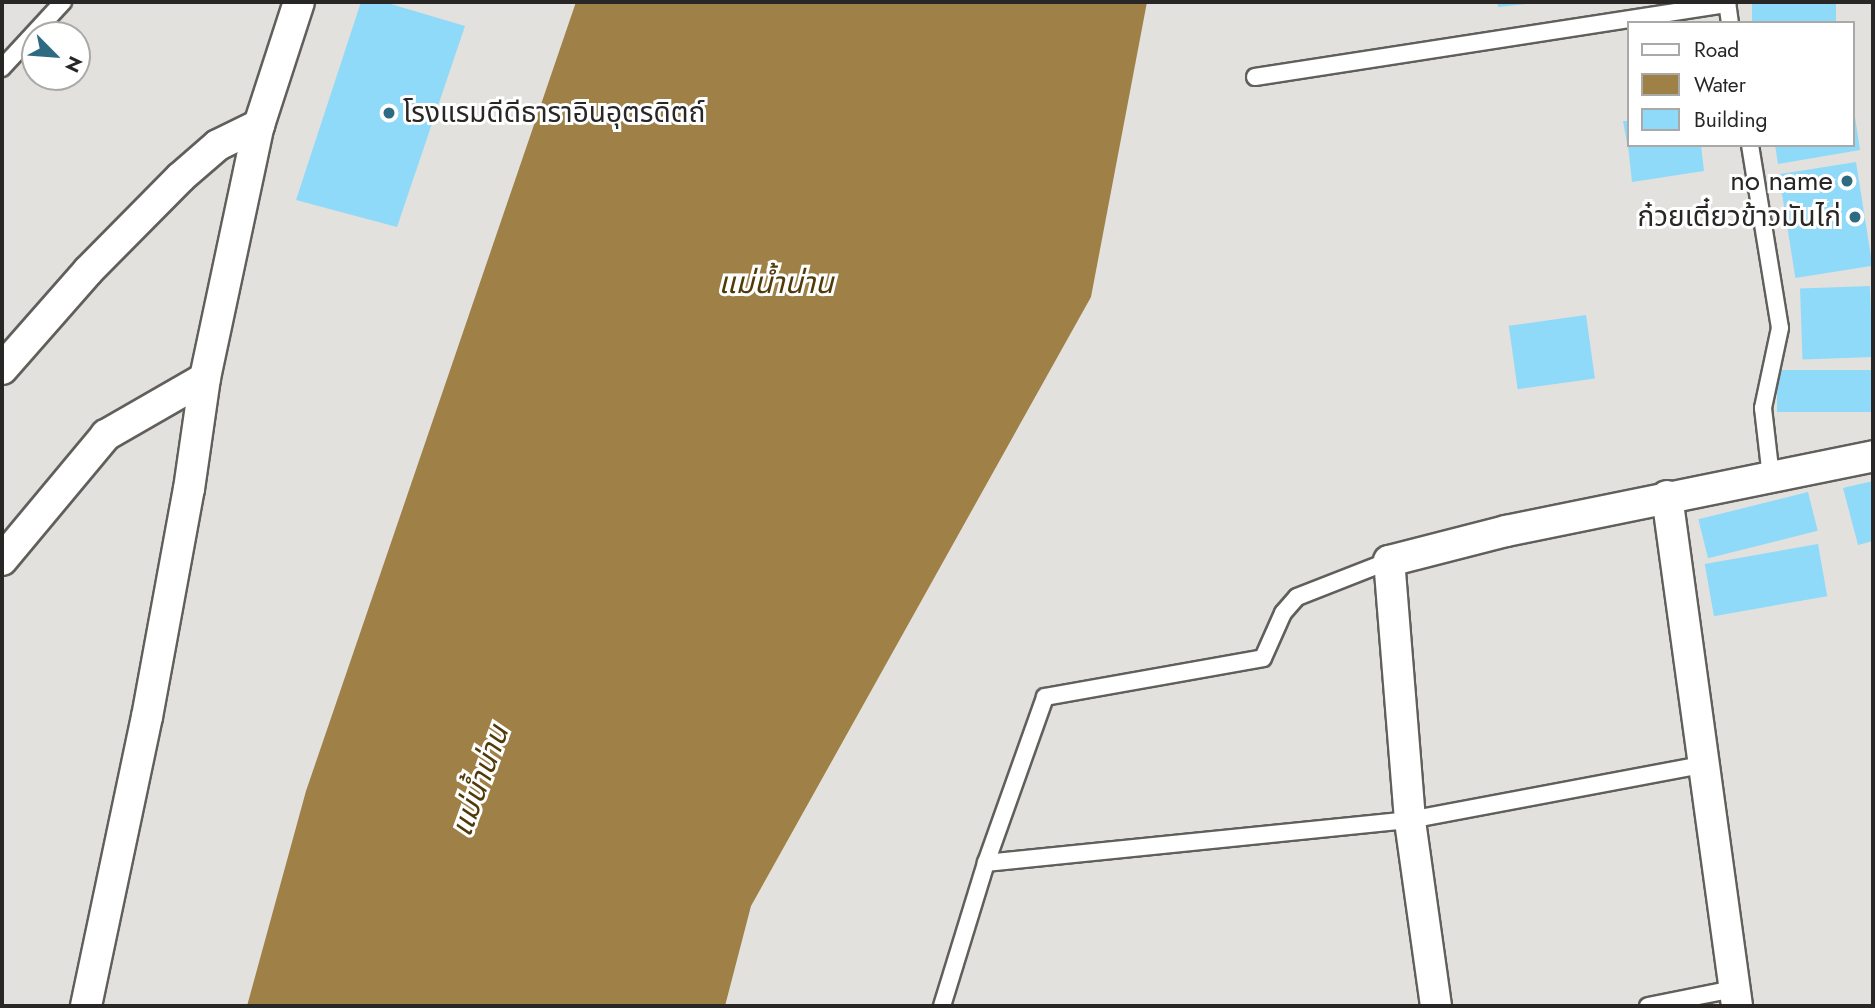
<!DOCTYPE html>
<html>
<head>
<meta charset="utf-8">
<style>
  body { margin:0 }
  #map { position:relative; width:1875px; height:1008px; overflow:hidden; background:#e3e1dd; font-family:Jost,"Noto Sans Thai",sans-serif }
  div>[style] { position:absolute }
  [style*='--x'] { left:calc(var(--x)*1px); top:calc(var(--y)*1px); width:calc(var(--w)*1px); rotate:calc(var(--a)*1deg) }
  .water>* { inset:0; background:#9f8046 }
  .building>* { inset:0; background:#8fd9f9; transform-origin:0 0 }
  .roads { filter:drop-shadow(2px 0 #615f5c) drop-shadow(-2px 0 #615f5c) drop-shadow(0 2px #615f5c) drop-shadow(0 -2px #615f5c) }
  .lane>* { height:16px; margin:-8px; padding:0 8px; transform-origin:8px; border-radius:8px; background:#fff }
  .street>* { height:30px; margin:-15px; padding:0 15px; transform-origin:15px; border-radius:15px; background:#fff }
  .dots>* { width:19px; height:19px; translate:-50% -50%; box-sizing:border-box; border:4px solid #fff; border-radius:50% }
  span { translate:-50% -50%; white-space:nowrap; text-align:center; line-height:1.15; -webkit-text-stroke:6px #fff; paint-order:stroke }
  .poi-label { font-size:28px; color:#282726 }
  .left { translate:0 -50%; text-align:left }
  .right { translate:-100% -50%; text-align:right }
  .water-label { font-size:30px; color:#503a09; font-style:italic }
  .frame { position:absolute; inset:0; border:4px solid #282726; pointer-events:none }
  .legend { position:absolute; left:1627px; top:21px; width:228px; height:126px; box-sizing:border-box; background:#fff; border:2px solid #a9a9a8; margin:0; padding:9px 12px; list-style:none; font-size:21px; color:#282726 }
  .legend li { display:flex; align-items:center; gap:14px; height:35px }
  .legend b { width:35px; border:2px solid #a9a9a8 }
  .north { position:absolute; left:21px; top:21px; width:70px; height:70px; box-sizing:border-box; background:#fff; border:2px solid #a9a9a8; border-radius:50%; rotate:115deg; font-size:19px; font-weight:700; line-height:28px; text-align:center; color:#282726 }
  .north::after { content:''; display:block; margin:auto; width:24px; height:32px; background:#2e6a82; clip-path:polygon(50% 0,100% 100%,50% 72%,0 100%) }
</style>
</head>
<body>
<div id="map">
  <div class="water">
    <div style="clip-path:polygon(576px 2px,1147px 2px,1091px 297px,751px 906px,725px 1006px,247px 1006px,306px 791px)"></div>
  </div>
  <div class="building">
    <div style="clip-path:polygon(361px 2px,384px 2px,465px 26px,397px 227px,296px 200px)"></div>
    <div style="clip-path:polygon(1497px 2px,1526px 2px,1526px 4px,1498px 7px)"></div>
    <div style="left:1752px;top:2px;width:84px;height:21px"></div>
    <div style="clip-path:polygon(1854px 110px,1860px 150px,1778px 164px,1775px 145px,1852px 145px)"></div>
    <div style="clip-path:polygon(1623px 121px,1628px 121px,1628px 143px,1627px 143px)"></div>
    <div style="clip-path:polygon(1628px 145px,1701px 145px,1704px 171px,1632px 182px)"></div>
    <div style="left:1856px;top:162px;width:105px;height:78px;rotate:81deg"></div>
    <div style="left:1870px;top:286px;width:71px;height:70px;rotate:88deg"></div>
    <div style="left:1586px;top:315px;width:64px;height:78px;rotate:82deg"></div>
    <div style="left:1873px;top:370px;width:42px;height:96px;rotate:90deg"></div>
    <div style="clip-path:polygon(1873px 481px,1873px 541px,1858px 545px,1843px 488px)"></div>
    <div style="left:1808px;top:492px;width:40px;height:113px;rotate:76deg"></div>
    <div style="left:1818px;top:544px;width:53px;height:115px;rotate:80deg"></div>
  </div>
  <div class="roads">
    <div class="lane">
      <div style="--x:1727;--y:2;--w:21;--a:82"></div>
      <div style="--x:2;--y:68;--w:90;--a:-47.3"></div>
      <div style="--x:1255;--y:77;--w:478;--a:-8.8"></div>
      <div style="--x:1750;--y:145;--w:185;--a:80.7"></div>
      <div style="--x:1780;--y:328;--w:82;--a:102"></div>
      <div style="--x:1763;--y:408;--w:69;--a:83.4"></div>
      <div style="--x:986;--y:863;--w:426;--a:-5.8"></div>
      <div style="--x:1410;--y:820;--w:296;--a:-10.7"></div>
      <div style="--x:942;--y:1006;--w:150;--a:-72.9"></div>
      <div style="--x:986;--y:863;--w:176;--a:-70.4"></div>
      <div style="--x:1045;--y:697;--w:221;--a:-10.1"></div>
      <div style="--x:1263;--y:658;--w:49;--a:-66"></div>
      <div style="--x:1283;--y:613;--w:21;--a:-49"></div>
      <div style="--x:1297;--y:597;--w:99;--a:-21.4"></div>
      <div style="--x:1648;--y:1006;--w:88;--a:-11.2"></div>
    </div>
    <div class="street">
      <div style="--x:2;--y:369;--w:130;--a:-48.7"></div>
      <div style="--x:88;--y:271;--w:132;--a:-45.3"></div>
      <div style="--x:181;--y:177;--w:49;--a:-40.9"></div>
      <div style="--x:218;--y:145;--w:46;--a:-26"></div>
      <div style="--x:1667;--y:496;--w:515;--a:82.18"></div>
      <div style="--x:2;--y:560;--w:163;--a:-50.2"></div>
      <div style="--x:106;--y:435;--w:114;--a:-29.9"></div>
      <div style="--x:86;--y:1006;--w:295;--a:-78.1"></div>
      <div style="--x:147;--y:717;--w:232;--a:-79.6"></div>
      <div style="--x:189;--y:489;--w:112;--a:-81.8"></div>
      <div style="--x:205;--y:378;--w:259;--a:-78"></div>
      <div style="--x:259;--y:125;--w:129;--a:-72"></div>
      <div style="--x:1436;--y:1006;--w:188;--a:-98"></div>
      <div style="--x:1410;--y:820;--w:260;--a:-94.6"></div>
      <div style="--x:1389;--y:561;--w:121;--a:-14.4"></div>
      <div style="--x:1506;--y:531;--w:375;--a:-11.5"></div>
    </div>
  </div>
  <div class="dots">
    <div style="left:389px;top:113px;background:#2e6a82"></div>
    <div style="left:1847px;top:181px;background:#2e6a82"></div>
    <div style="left:1855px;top:217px;background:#2e6a82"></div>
  </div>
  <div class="poi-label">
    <span class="left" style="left:403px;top:113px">โรงแรมดีดีธาราอินอุตรดิตถ์</span>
    <span class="right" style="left:1833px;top:181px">no name</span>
    <span class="right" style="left:1841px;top:217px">ก๋วยเตี๋ยวข้าวมันไก่</span>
  </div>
  <div class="water-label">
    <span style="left:776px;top:283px">แม่น้ำน่าน</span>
    <span style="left:480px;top:781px;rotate:-70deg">แม่น้ำน่าน</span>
  </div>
  <div class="frame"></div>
  <ul class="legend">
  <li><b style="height:9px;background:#fff"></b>Road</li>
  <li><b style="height:19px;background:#9f8046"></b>Water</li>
  <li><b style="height:19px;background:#8fd9f9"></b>Building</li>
  </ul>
  <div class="north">N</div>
</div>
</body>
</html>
